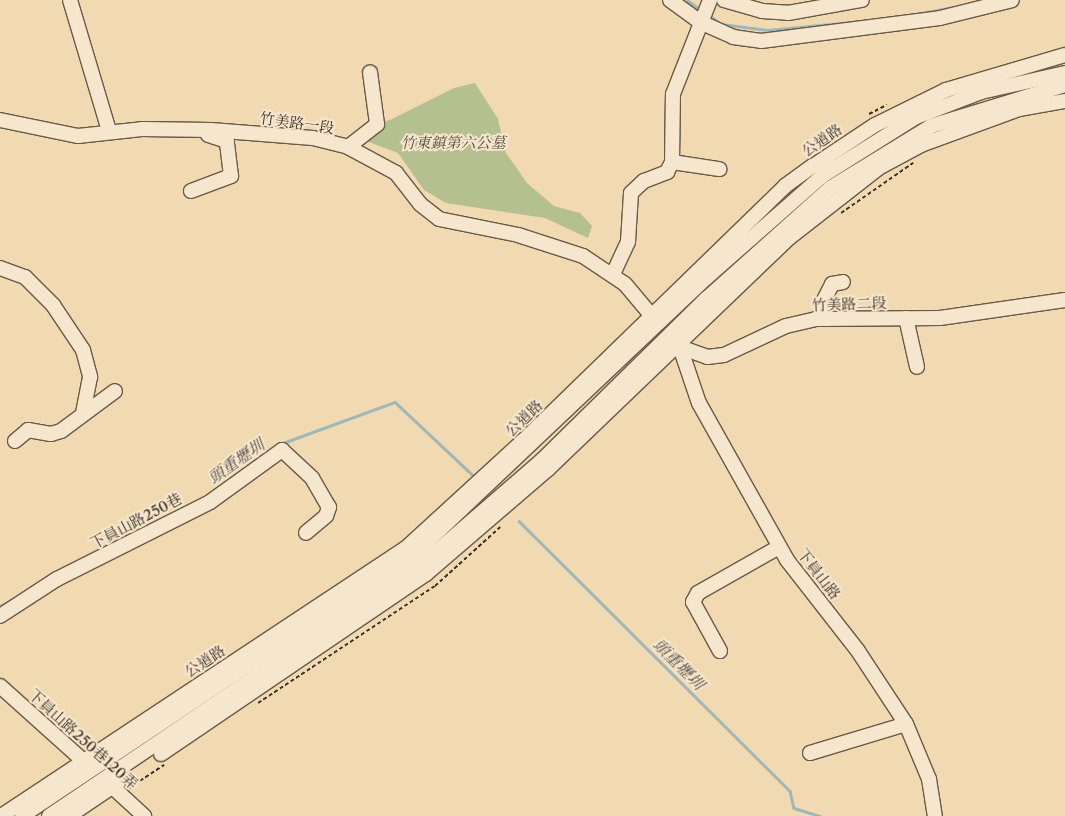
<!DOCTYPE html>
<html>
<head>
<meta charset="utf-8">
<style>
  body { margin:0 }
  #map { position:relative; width:1065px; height:816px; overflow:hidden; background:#f1d9b2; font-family:"Libre Caslon Text","Noto Serif TC",serif }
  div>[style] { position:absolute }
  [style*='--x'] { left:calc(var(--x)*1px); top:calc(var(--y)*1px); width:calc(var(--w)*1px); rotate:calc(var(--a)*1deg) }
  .green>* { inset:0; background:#b4c090 }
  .stream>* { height:2.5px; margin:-1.25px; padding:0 1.25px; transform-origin:1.25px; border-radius:1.25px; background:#a0b7b8 }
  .path>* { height:2px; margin-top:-1px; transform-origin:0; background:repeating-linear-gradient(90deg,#3b2f23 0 4px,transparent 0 6.5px) }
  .roads { filter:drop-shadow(1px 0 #685a47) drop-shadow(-1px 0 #685a47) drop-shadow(0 1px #685a47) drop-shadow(0 -1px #685a47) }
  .minor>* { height:14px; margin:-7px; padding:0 7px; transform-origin:7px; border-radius:7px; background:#f6e6cd }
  span { translate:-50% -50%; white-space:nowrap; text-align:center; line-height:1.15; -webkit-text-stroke:4px #f6e6cd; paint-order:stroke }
  .street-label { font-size:15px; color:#3b2f23 }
  .park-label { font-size:15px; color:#534c39; font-style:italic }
  .water-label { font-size:16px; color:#4f4a41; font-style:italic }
</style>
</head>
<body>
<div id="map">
  <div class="green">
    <div style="clip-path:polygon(475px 83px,498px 119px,506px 153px,527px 183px,554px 206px,580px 213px,592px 226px,588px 238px,545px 218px,446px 203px,424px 190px,398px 153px,361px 139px,365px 126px,390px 120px,454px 88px)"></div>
  </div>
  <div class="stream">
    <div style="--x:687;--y:0;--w:16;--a:35"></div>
    <div style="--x:709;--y:15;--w:15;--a:37"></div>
    <div style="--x:721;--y:24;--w:47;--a:7.3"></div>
    <div style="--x:768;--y:30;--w:104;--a:-5.5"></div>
    <div style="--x:905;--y:16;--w:55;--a:-10.5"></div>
    <div style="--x:280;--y:444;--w:122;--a:-20.1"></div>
    <div style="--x:395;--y:402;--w:110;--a:43.2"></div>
    <div style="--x:519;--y:521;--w:383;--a:44.9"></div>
    <div style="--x:790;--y:791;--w:17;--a:77"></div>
    <div style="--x:794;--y:808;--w:28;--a:17"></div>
    <div style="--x:0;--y:606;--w:21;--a:-28"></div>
  </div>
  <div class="path">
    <div style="--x:869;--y:114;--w:20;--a:-27"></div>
    <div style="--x:841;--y:213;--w:88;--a:-34.8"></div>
    <div style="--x:258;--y:703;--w:212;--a:-33.5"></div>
    <div style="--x:435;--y:586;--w:88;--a:-42.2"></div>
    <div style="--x:129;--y:788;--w:42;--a:-33.3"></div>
  </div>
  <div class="roads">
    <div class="minor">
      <div style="--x:70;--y:0;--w:137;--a:73.4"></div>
      <div style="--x:670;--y:0;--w:37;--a:36"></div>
      <div style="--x:700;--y:22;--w:36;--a:24"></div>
      <div style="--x:733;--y:37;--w:28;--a:8"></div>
      <div style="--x:761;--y:41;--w:180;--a:-7.3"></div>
      <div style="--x:940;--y:18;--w:74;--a:-14"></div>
      <div style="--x:724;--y:0;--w:40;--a:16"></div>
      <div style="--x:762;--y:11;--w:26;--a:4"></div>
      <div style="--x:788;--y:13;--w:75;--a:-10"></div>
      <div style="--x:0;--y:120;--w:80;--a:11.6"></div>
      <div style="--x:78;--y:136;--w:64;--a:-6.2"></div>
      <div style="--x:142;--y:129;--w:69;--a:0.8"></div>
      <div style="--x:211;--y:130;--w:102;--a:4.5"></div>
      <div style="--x:313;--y:138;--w:36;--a:14"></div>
      <div style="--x:348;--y:147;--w:55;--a:28.4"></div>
      <div style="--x:396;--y:173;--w:39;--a:52"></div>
      <div style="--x:420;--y:204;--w:24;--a:38"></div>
      <div style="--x:439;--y:219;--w:81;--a:11.4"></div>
      <div style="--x:518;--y:235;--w:68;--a:17.9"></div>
      <div style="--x:583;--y:256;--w:50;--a:33.7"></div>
      <div style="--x:625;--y:284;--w:48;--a:50"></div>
      <div style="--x:348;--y:147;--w:37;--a:-38"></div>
      <div style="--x:377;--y:124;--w:52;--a:-97.7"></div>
      <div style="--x:672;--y:162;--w:48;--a:8.5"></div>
      <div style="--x:191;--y:191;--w:43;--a:-20.6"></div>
      <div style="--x:231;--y:176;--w:35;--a:-97"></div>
      <div style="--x:227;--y:141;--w:20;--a:-162"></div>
      <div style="--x:0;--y:268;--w:27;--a:20"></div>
      <div style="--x:25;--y:277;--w:40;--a:45"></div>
      <div style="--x:53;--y:305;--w:54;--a:56.3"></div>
      <div style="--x:83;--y:350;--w:28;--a:75"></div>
      <div style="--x:90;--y:377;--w:36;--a:101"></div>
      <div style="--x:613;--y:274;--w:35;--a:-65"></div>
      <div style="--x:628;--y:242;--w:49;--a:-86.5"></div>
      <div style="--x:631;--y:193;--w:18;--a:-43"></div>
      <div style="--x:644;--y:181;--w:25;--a:-21"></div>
      <div style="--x:667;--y:172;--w:11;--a:-63"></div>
      <div style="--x:672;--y:162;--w:68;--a:-89.2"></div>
      <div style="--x:673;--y:94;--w:101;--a:-68.5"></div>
      <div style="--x:906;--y:318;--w:50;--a:77.3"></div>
      <div style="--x:826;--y:319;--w:17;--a:-100"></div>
      <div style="--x:823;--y:302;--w:20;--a:-63"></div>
      <div style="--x:832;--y:284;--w:11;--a:-10"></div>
      <div style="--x:671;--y:337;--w:13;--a:48"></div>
      <div style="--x:680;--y:347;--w:29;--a:20"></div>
      <div style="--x:707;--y:357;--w:17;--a:-7"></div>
      <div style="--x:724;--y:355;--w:68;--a:-25.1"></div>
      <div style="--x:786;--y:326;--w:31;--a:-13"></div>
      <div style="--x:816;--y:319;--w:124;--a:-0.5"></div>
      <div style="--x:940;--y:318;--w:126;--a:-8.2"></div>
      <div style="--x:680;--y:347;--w:59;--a:71.3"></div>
      <div style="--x:699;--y:403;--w:180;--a:60.7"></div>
      <div style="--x:787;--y:560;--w:115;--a:52"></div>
      <div style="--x:858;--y:651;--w:87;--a:56.7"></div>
      <div style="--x:906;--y:724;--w:60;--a:67.3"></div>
      <div style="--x:929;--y:779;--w:37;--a:81"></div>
      <div style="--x:15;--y:441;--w:17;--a:-40"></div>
      <div style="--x:28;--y:430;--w:23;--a:10"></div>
      <div style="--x:51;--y:434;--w:10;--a:-17"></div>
      <div style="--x:61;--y:431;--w:67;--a:-36.5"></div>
      <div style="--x:0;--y:616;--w:68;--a:-33"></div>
      <div style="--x:57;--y:579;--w:171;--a:-26.7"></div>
      <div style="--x:210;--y:502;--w:89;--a:-35.8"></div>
      <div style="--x:282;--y:450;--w:41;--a:43"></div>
      <div style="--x:312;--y:478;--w:34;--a:60"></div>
      <div style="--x:329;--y:507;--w:9;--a:108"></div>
      <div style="--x:326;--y:516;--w:26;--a:140"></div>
      <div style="--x:720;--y:651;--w:56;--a:-118.9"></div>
      <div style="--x:693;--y:602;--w:10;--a:-61"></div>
      <div style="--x:698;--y:593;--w:93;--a:-29.6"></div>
      <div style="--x:0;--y:686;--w:118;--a:41.9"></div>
      <div style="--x:810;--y:753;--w:100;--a:-16.8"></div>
      <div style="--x:161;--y:754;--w:320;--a:-34.2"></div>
      <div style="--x:426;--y:574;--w:161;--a:-40.7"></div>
      <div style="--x:548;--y:469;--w:334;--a:-43.8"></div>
      <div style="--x:789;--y:238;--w:115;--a:-38"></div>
      <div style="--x:880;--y:167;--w:47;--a:-28.2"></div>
      <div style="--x:921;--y:145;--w:104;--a:-20.2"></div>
      <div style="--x:1019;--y:109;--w:47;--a:-9.9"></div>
      <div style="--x:106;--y:781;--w:52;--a:42.6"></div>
      <div style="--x:1;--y:816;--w:484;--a:-33.5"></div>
      <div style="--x:405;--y:549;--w:160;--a:-42.5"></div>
      <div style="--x:523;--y:441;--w:366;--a:-44.2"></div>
      <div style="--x:785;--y:186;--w:34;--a:-36"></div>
      <div style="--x:813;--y:166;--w:74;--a:-33.5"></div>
      <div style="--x:875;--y:125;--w:79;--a:-26.2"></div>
      <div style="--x:946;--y:90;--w:124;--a:-16.4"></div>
      <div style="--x:22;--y:816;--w:467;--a:-33.7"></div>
      <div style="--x:411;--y:557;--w:406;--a:-43.4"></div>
      <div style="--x:706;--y:278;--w:154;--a:-41.3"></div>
      <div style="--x:822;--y:176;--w:111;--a:-32.1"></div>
      <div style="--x:916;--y:117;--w:70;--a:-21"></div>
      <div style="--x:981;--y:92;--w:86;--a:-12.7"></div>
      <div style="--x:49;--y:816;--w:449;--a:-34"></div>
      <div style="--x:421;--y:565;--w:159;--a:-40.9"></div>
      <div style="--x:541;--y:461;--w:231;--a:-44.5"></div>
      <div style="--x:706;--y:299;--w:166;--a:-41.8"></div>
      <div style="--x:830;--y:188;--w:119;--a:-31.5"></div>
      <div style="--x:931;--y:126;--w:140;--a:-17"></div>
      <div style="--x:69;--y:816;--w:59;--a:-34"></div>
    </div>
  </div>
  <div class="street-label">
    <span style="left:297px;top:123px;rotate:8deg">竹美路一段</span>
    <span style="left:822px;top:140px;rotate:-34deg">公道路</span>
    <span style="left:849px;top:304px;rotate:-2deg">竹美路二段</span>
    <span style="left:524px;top:418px;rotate:-44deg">公道路</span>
    <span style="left:136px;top:521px;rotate:-28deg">下員山路250巷</span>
    <span style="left:819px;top:574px;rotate:52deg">下員山路</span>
    <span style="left:205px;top:661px;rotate:-33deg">公道路</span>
    <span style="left:83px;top:739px;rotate:42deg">下員山路250巷120弄</span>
  </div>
  <div class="park-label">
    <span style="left:453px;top:143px">竹東鎮第六公墓</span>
  </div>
  <div class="water-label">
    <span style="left:236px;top:461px;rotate:-35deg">頭重壢圳</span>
    <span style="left:679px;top:664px;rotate:45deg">頭重壢圳</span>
  </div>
</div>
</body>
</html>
